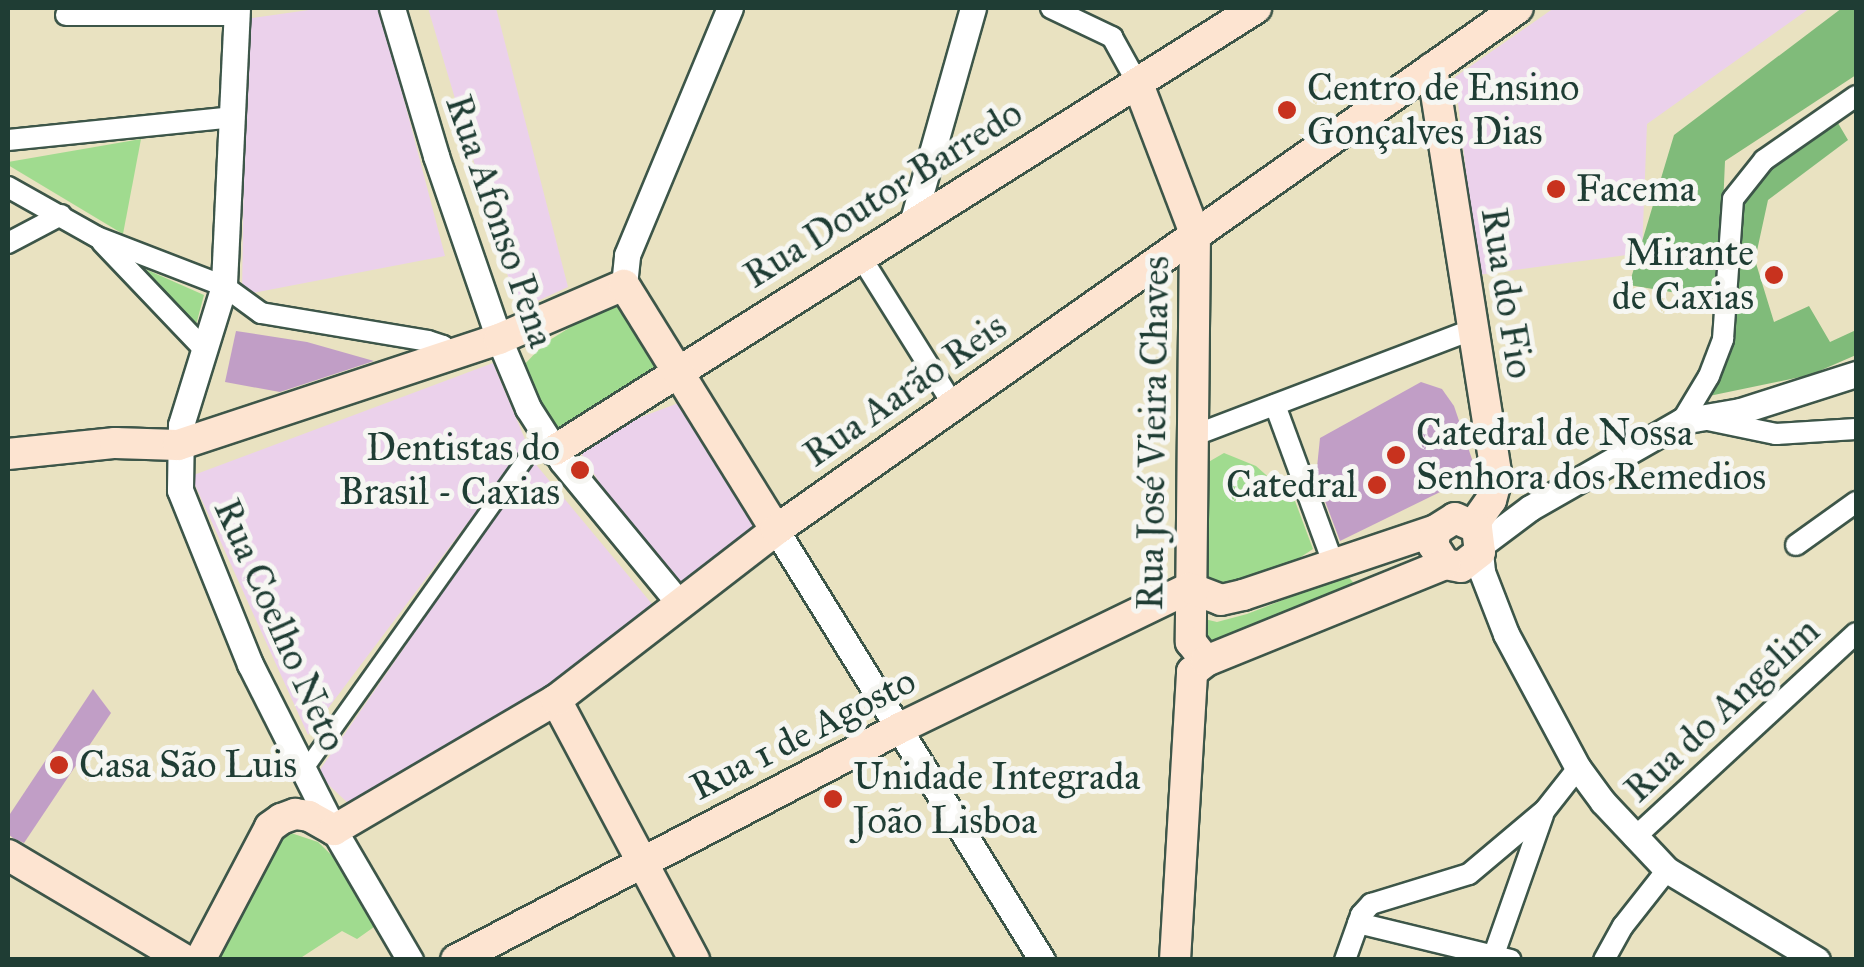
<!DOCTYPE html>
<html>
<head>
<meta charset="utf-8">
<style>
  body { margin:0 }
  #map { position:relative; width:1864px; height:967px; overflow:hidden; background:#e9e2c1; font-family:"IM FELL Great Primer",serif }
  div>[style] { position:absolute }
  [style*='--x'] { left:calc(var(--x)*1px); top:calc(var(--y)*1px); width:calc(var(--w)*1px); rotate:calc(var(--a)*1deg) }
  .built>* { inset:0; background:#ebd1eb }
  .green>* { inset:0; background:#a0db8f }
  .forest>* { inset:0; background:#80bb7a }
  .building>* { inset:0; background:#c19ec6 }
  .roads { filter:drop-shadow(2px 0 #3d5649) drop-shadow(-2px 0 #3d5649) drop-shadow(0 2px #3d5649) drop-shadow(0 -2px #3d5649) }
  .pedestrian>* { height:15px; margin:-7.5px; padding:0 7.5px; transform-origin:7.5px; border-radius:7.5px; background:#fff }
  .minor>* { height:20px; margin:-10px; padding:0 10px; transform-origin:10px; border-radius:10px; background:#fff }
  .tertiary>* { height:25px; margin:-12.5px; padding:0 12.5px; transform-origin:12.5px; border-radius:12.5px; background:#fff }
  .secondary>* { height:30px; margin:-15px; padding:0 15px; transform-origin:15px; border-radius:15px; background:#fde4d1 }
  .dots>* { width:28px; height:28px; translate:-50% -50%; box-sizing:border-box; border:5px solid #f6f6f2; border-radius:50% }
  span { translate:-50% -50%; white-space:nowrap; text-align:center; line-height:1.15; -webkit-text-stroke:10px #f6f6f2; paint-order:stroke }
  .poi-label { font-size:38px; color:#1f3d34 }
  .left { translate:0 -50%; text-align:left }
  .right { translate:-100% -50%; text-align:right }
  .street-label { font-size:38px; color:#1f3d34 }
  .frame { position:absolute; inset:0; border:10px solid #1f3d34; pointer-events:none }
</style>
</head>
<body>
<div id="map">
  <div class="built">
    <div style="clip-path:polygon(323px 8px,380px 8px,445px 256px,242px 295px,246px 19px)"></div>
    <div style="clip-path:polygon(428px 8px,496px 8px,568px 287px,518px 310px)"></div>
    <div style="clip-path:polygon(1554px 8px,1810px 8px,1647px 124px,1642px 253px,1478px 275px,1455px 77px)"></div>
    <div style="clip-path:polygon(493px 363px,527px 444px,308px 735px,191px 476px)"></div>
    <div style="clip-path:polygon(692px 398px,783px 535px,680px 611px,574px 442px)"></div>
    <div style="clip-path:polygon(533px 461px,657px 610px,451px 753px,350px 805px,317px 774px)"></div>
  </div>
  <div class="green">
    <div style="clip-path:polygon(141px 139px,123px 234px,8px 165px,8px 162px)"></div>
    <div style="clip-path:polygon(127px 261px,204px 295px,192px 340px)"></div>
    <div style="clip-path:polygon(606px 305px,617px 307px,629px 318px,665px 372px,552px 434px,521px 368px,545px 343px)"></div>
    <div style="clip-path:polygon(1224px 453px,1256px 466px,1295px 501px,1313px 549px,1269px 578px,1209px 589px,1205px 464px)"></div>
    <div style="clip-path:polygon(1347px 575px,1361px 592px,1205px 656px,1196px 617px,1217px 622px,1247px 614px)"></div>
    <div style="clip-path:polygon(279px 829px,318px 842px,356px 879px,381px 922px,357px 939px,342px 931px,299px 959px,210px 960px)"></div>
  </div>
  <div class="forest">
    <div style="clip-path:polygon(1842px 8px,1856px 8px,1856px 75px,1725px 161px,1719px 300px,1629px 285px,1674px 135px)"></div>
    <div style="clip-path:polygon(1835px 118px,1848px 140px,1768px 200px,1755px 260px,1774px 322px,1809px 306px,1830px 342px,1856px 330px,1856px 355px,1810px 375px,1709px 396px,1729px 296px,1736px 210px,1772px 163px)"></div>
  </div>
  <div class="building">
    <div style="clip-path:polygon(236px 331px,307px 342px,374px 361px,280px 392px,225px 382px)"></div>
    <div style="clip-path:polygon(1421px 382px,1442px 389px,1454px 406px,1477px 474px,1340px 541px,1316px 477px,1320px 438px)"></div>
    <div style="clip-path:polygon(93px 689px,111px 713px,24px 843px,13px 838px,8px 834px,8px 817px)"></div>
  </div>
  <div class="roads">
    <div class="pedestrian">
      <div style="--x:303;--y:771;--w:415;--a:-54.6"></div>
    </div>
    <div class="minor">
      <div style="--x:1051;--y:8;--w:68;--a:25.4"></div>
      <div style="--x:1112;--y:37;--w:54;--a:61"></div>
      <div style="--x:66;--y:15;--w:171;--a:0"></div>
      <div style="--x:8;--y:140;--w:227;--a:-5.8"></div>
      <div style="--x:8;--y:187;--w:102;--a:29.3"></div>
      <div style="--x:97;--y:237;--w:136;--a:21.1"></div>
      <div style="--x:224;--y:286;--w:46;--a:36.1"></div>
      <div style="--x:261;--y:313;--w:169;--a:9.5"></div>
      <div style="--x:428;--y:341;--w:16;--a:18"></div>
      <div style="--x:443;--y:346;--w:12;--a:59"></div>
      <div style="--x:102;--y:242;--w:149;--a:46.4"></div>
      <div style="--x:8;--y:243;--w:60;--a:-27.8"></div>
      <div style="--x:859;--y:254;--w:179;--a:58"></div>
      <div style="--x:1275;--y:405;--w:171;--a:69.8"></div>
      <div style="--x:1703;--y:419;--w:75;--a:11.6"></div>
      <div style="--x:1776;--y:434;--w:80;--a:-3.6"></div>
      <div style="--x:1682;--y:421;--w:52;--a:-59"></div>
      <div style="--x:1709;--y:376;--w:40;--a:-69"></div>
      <div style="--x:1723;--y:339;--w:140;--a:-85.9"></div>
      <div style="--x:1733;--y:199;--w:50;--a:-51.5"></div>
      <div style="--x:1764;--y:160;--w:112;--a:-34.8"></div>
      <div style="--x:1195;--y:435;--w:295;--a:-20.8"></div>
      <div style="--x:1796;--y:545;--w:74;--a:-35.6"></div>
      <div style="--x:1634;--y:838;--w:302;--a:-42.7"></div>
      <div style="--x:1358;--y:923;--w:157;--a:13.6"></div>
      <div style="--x:1345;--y:960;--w:48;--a:-70.4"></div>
      <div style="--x:1361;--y:915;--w:15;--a:-48"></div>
      <div style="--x:1371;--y:904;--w:102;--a:-17"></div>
      <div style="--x:1469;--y:874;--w:99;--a:-40.1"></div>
      <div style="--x:1545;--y:810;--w:53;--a:-51.8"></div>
      <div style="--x:1492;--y:960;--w:154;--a:-70.6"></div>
      <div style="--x:1604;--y:960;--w:39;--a:-61"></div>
      <div style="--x:1623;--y:926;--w:71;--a:-51.8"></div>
    </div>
    <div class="tertiary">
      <div style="--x:237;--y:8;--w:278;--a:92.7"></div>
      <div style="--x:224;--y:286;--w:145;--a:107.2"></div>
      <div style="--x:181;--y:425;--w:65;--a:90.9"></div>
      <div style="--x:180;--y:490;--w:188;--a:68.1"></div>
      <div style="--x:250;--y:664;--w:186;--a:63.2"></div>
      <div style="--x:334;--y:830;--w:151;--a:59.7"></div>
      <div style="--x:392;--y:8;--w:154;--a:73.4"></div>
      <div style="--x:436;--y:156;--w:194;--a:71"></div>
      <div style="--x:499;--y:339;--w:75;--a:67.2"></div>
      <div style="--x:528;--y:408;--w:63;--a:57.3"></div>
      <div style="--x:562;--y:461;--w:185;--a:50.5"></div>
      <div style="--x:913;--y:220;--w:220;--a:-74.2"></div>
      <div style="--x:624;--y:285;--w:30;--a:-84"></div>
      <div style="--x:627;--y:255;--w:268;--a:-67.4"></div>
      <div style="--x:776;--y:530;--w:506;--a:58.26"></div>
      <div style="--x:1482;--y:544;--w:60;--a:-36.9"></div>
      <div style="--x:1530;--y:508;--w:175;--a:-29.8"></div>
      <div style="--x:1682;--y:421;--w:59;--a:-9.8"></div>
      <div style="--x:1740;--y:411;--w:122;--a:-17.7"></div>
      <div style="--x:1480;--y:552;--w:20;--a:84"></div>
      <div style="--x:1482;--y:572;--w:66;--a:68.8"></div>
      <div style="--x:1506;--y:634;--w:152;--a:61.8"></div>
      <div style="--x:1578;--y:768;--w:42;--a:53.7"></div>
      <div style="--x:1603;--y:802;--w:93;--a:46.7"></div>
      <div style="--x:1667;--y:870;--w:175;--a:31"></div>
    </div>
    <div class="secondary">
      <div style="--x:1432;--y:68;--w:415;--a:81"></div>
      <div style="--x:1497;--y:478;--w:23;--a:105"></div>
      <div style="--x:1491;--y:500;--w:29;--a:125"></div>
      <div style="--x:1138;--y:84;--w:160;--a:69.1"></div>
      <div style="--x:1195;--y:233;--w:409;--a:90.6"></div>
      <div style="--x:1191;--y:642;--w:24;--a:52"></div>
      <div style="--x:555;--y:450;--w:829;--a:-32.23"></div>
      <div style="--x:8;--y:454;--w:108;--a:-5.9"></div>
      <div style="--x:115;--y:443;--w:63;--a:1.8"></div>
      <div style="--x:178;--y:445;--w:338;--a:-18.3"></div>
      <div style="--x:499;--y:339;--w:136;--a:-23.4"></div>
      <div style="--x:624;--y:285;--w:288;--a:58.2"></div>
      <div style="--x:556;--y:700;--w:294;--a:62"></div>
      <div style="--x:8;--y:855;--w:206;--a:30.7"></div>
      <div style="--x:200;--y:960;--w:150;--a:-62.2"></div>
      <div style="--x:270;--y:827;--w:14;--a:-36"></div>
      <div style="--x:281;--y:819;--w:15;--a:-20"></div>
      <div style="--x:295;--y:814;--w:14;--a:8"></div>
      <div style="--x:309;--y:816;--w:29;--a:29"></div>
      <div style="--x:334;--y:830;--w:257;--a:-30.4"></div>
      <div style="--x:556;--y:700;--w:278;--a:-37.7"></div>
      <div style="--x:776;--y:530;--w:907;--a:-35.13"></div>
      <div style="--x:456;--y:960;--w:501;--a:-27.59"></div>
      <div style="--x:900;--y:728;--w:322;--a:-25.8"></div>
      <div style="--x:1190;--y:588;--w:33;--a:21"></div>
      <div style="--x:1221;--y:600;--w:23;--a:-13"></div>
      <div style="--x:1243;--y:595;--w:204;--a:-18.6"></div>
      <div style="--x:1436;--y:530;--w:22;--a:-32"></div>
      <div style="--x:1455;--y:518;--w:24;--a:24"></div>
      <div style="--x:1477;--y:528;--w:24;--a:83"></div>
      <div style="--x:1480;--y:552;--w:24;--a:142"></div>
      <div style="--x:1461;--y:567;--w:16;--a:-169"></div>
      <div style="--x:1445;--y:564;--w:22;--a:-122"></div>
      <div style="--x:1433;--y:545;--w:15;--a:-79"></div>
      <div style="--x:1175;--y:960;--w:289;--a:-86.6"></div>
      <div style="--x:1192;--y:672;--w:18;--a:-38"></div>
      <div style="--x:1206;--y:661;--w:258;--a:-22.1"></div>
    </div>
  </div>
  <div class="dots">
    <div style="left:1287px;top:110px;background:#c8321e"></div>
    <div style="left:1556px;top:189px;background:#c8321e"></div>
    <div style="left:1774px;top:275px;background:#c8321e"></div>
    <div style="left:1396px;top:455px;background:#c8321e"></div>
    <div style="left:580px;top:470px;background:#c8321e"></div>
    <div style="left:1377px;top:485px;background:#c8321e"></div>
    <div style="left:59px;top:765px;background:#c8321e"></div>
    <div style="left:833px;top:799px;background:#c8321e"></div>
  </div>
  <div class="poi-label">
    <span class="left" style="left:1307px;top:110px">Centro de Ensino<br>Gonçalves Dias</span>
    <span class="left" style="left:1576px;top:189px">Facema</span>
    <span class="right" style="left:1754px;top:275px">Mirante<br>de Caxias</span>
    <span class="left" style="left:1416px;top:455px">Catedral de Nossa<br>Senhora dos Remedios</span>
    <span class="right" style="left:560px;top:470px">Dentistas do<br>Brasil - Caxias</span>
    <span class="right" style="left:1357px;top:485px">Catedral</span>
    <span class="left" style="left:79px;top:765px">Casa São Luis</span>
    <span class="left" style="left:853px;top:799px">Unidade Integrada<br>João Lisboa</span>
  </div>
  <div class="street-label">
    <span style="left:883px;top:194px;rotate:-32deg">Rua Doutor Barredo</span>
    <span style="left:500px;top:221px;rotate:71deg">Rua Afonso Pena</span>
    <span style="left:1507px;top:293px;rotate:81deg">Rua do Fio</span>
    <span style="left:905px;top:390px;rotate:-35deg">Rua Aarão Reis</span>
    <span style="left:1153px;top:433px;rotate:-89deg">Rua José Vieira Chaves</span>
    <span style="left:280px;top:625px;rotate:66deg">Rua Coelho Neto</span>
    <span style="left:1722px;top:710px;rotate:-43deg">Rua do Angelim</span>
    <span style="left:803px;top:734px;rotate:-27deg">Rua 1 de Agosto</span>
  </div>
  <div class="frame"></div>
</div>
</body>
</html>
